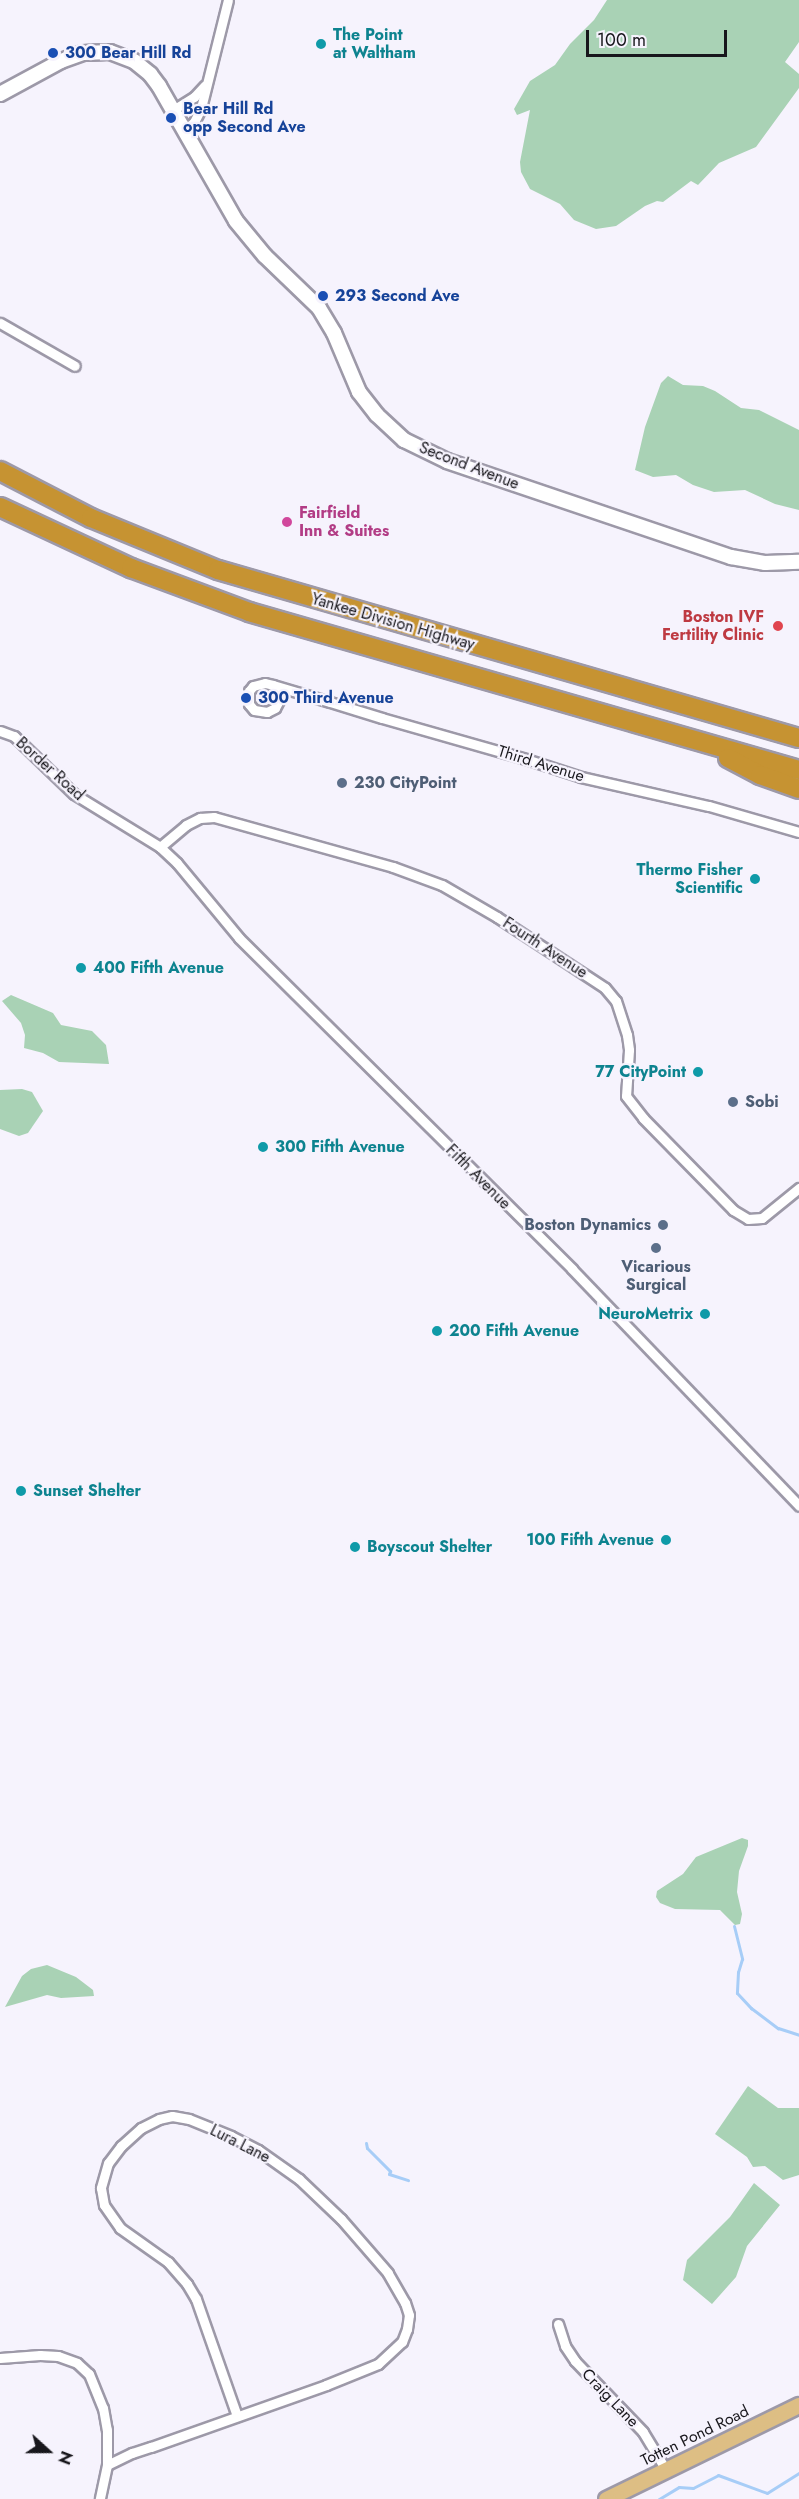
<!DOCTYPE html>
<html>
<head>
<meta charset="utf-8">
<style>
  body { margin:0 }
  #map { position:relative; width:799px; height:2499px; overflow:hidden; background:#f6f3fd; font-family:Jost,sans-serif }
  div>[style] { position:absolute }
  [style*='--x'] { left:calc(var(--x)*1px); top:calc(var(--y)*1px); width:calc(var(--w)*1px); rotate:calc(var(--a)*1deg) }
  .green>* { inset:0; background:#a9d2b5 }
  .stream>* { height:3px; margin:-1.5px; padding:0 1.5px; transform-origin:1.5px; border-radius:1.5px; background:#a7cdf7 }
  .roads { filter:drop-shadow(2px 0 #9d99a8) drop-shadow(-2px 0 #9d99a8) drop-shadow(0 2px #9d99a8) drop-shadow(0 -2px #9d99a8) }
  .street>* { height:9px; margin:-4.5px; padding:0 4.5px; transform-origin:4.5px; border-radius:4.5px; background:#fff }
  .secondary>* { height:14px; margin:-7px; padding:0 7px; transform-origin:7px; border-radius:7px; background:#fff }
  .primary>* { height:15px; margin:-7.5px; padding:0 7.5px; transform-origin:7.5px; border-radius:7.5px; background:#ddbe84 }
  .highway>* { height:18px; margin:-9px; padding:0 9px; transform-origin:9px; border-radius:9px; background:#c69332 }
  .dots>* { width:16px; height:16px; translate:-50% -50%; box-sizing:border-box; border:3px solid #f6f3fd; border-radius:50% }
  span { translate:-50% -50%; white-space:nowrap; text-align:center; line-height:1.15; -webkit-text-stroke:4.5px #f6f3fd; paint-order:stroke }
  .culture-label { font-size:16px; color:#0d838f; font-weight:700 }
  .left { translate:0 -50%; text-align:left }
  .right { translate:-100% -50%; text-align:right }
  .transit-label { font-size:16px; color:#164399; font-weight:700 }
  .street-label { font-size:16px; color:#18171c }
  .hotel-label { font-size:16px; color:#b23c85; font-weight:700 }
  .health-label { font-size:16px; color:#be3a42; font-weight:700 }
  .service-label { font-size:16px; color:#4e5e75; font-weight:700 }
  .north { position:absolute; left:18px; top:2421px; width:60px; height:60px; -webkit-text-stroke:4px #f6f3fd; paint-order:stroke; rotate:111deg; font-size:16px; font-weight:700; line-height:24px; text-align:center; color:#18171c }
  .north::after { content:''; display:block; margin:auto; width:21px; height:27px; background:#18171c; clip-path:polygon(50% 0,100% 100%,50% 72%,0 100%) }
  .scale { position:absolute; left:586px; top:30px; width:141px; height:27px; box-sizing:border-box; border:3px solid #18171c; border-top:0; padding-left:8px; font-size:18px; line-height:21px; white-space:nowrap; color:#18171c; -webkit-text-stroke:4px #f6f3fd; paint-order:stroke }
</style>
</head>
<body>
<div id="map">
  <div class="green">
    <div style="clip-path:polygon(607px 0,799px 0,799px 42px,785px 62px,799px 74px,799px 88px,756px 147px,719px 163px,698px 185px,691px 181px,663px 202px,657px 201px,645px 206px,616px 226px,596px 229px,574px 220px,560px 204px,530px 189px,521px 172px,520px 162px,530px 110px,517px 115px,514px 109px,530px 81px,555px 65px,570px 44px,594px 20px)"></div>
    <div style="clip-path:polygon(668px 376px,683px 385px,703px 386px,715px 391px,741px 408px,759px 410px,799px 430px,799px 510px,775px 504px,745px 490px,714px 492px,693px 485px,676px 475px,653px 477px,635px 470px,645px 427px,661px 383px)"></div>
    <div style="clip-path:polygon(11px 995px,53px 1013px,61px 1025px,92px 1031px,106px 1045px,109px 1064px,59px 1062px,43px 1053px,24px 1048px,25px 1035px,21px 1023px,2px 1001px)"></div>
    <div style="clip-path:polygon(22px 1089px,32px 1092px,43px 1111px,28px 1133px,19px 1136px,0 1129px,0 1090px)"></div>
    <div style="clip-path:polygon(742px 1838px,748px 1840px,748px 1846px,739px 1871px,737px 1892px,742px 1914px,740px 1924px,735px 1925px,720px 1910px,675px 1909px,660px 1903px,656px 1897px,657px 1891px,683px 1874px,696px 1857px)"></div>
    <div style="clip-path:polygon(47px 1965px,76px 1977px,93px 1990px,94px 1996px,61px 1998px,47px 1995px,5px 2007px,22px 1976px,31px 1969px)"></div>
    <div style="clip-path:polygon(748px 2086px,778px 2108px,799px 2108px,799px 2175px,783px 2180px,765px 2166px,753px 2167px,747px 2157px,715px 2134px)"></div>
    <div style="clip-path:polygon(754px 2183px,780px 2205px,747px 2246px,736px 2277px,712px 2304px,683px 2280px,687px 2260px,730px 2217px)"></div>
  </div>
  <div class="stream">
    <div style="--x:734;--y:1926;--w:34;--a:76"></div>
    <div style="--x:742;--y:1959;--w:14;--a:107"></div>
    <div style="--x:738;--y:1972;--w:21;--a:93"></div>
    <div style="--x:737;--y:1993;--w:21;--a:47"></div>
    <div style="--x:751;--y:2008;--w:34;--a:37"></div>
    <div style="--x:778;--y:2028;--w:22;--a:18"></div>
    <div style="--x:366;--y:2143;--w:5;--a:79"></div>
    <div style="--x:367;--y:2148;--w:33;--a:45"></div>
    <div style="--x:390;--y:2171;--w:3;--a:108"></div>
    <div style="--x:389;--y:2174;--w:20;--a:18"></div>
    <div style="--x:659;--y:2499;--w:23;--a:-31"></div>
    <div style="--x:679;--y:2487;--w:14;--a:4"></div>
    <div style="--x:693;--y:2488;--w:28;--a:-27"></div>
    <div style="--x:718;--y:2475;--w:52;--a:20.2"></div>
    <div style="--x:767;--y:2493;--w:38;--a:-32"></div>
  </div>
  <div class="roads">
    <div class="street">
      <div style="--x:173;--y:110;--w:25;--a:-32"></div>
      <div style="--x:194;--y:97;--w:16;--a:-47"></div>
      <div style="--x:184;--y:131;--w:13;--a:-42"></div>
      <div style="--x:194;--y:122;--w:16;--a:-63"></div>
      <div style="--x:201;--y:108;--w:111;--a:-76"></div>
      <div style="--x:0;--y:323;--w:86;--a:29.8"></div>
      <div style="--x:285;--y:689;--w:21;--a:118"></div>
      <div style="--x:275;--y:708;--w:9;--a:153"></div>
      <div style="--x:267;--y:712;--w:13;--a:-171"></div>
      <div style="--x:254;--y:710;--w:8;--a:-130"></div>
      <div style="--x:249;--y:704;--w:13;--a:-90"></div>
      <div style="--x:249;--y:691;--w:6;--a:-51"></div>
      <div style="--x:253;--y:686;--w:12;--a:-14"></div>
      <div style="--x:265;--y:683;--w:8;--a:14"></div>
      <div style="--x:273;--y:685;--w:59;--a:16.6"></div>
      <div style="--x:330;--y:702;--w:54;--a:17.1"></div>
      <div style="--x:382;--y:718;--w:153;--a:15.9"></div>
      <div style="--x:529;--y:760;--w:55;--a:18.1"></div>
      <div style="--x:581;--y:777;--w:131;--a:12.8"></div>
      <div style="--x:709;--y:806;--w:94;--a:16.1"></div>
      <div style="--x:0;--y:731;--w:15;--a:20"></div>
      <div style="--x:14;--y:736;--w:83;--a:44"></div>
      <div style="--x:74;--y:794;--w:101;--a:31.6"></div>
      <div style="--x:160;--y:847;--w:23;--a:43"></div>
      <div style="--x:177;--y:863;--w:97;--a:50.4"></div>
      <div style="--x:239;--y:938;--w:470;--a:44.8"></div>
      <div style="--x:572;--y:1269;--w:328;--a:46.2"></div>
      <div style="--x:160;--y:847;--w:34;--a:-40"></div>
      <div style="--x:186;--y:825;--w:16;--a:-27"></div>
      <div style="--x:200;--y:818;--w:14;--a:-4"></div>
      <div style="--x:214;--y:817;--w:186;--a:15.6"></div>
      <div style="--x:393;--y:867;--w:52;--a:20.2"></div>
      <div style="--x:442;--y:885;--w:64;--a:30.2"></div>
      <div style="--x:497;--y:917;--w:129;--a:33.3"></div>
      <div style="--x:605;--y:988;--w:17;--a:50"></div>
      <div style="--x:616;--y:1001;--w:36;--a:72"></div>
      <div style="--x:627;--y:1035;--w:15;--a:82"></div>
      <div style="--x:629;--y:1050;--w:46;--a:93.7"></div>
      <div style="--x:626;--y:1096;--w:28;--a:52"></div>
      <div style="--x:643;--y:1118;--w:129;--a:45.6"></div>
      <div style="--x:733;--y:1210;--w:17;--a:31"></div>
      <div style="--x:748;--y:1219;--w:14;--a:-4"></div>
      <div style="--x:762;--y:1218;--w:48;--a:-39"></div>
      <div style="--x:558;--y:2324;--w:23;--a:72"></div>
      <div style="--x:565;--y:2346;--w:18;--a:56"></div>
      <div style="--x:575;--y:2361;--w:98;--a:46.2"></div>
      <div style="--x:643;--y:2432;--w:44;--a:58.8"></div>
      <div style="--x:0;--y:2358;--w:40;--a:-4.3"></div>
      <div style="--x:40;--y:2355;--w:18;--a:3"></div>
      <div style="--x:58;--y:2356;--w:20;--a:20"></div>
      <div style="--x:77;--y:2363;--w:16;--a:43"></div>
      <div style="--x:89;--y:2374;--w:37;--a:68"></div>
      <div style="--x:103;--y:2408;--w:22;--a:80"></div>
      <div style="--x:107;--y:2430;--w:35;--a:90"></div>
      <div style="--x:107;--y:2465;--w:35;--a:102"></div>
      <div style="--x:107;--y:2465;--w:28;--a:-26"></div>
      <div style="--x:132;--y:2453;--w:20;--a:-18"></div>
      <div style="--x:151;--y:2447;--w:186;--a:-19.5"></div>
      <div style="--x:326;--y:2385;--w:56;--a:-22"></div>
      <div style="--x:378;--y:2364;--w:33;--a:-43"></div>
      <div style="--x:402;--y:2342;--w:14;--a:-69"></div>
      <div style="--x:407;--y:2329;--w:14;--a:-82"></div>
      <div style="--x:409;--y:2315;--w:13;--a:-108"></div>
      <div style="--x:405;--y:2303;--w:34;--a:-120"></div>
      <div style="--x:388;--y:2273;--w:72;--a:-131"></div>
      <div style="--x:341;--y:2219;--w:58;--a:-136.4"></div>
      <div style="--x:299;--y:2179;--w:50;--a:-144.7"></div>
      <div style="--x:258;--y:2150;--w:30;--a:-153"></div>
      <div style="--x:231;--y:2136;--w:45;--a:-158"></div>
      <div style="--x:189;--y:2119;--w:17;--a:-170"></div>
      <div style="--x:172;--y:2116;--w:13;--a:167"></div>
      <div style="--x:159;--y:2119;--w:20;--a:153"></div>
      <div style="--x:141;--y:2128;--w:27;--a:138"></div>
      <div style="--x:121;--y:2146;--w:21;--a:127"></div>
      <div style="--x:108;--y:2163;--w:26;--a:106"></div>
      <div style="--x:101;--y:2188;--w:17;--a:80"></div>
      <div style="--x:104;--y:2205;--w:28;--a:55"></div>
      <div style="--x:120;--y:2228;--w:59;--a:35.3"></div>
      <div style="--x:168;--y:2262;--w:29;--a:49"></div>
      <div style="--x:187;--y:2284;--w:17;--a:59"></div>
      <div style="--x:196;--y:2299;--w:124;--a:70.7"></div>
    </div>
    <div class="secondary">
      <div style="--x:0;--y:94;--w:69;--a:-28.4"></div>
      <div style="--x:61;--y:61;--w:23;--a:-20"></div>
      <div style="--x:83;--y:53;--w:27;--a:-2"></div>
      <div style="--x:110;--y:52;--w:26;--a:21"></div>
      <div style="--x:134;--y:61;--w:21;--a:39"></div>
      <div style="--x:150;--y:74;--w:15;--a:53"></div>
      <div style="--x:159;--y:86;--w:155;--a:60.3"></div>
      <div style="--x:236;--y:221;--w:45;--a:50.4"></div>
      <div style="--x:265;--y:256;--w:75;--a:43.9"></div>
      <div style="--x:319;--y:308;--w:29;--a:59"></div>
      <div style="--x:334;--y:333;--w:64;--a:67"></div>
      <div style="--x:359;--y:392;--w:29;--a:52"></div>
      <div style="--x:377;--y:415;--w:37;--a:43"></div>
      <div style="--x:404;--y:440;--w:48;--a:26"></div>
      <div style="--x:447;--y:461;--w:300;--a:18.7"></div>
      <div style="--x:731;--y:557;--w:35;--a:10"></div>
      <div style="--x:765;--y:563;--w:34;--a:-2"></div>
    </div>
    <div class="primary">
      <div style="--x:606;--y:2499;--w:215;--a:-26"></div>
    </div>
    <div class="highway">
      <div style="--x:0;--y:471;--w:102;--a:27.3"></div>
      <div style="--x:91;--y:518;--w:137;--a:22.3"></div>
      <div style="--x:218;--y:570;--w:605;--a:16.13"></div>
      <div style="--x:0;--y:507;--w:145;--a:25"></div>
      <div style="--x:131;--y:568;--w:126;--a:20.4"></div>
      <div style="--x:249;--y:612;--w:572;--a:16.03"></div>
      <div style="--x:728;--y:758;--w:36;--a:28"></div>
      <div style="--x:760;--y:775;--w:41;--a:19.7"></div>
    </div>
  </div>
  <div class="dots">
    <div style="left:321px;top:44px;background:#0f9aa8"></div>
    <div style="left:53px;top:53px;background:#1a4fb4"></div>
    <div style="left:171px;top:118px;background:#1a4fb4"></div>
    <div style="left:323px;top:296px;background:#1a4fb4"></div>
    <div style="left:287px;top:522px;background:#d1479c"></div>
    <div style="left:778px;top:626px;background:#e0444e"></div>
    <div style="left:246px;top:698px;background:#1a4fb4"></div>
    <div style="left:342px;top:783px;background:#5c6f8a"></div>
    <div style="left:755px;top:879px;background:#0f9aa8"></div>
    <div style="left:81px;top:968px;background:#0f9aa8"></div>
    <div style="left:698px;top:1072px;background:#0f9aa8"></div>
    <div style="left:733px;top:1102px;background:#5c6f8a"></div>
    <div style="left:263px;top:1147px;background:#0f9aa8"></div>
    <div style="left:663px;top:1225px;background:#5c6f8a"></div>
    <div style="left:656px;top:1248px;background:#5c6f8a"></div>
    <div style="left:705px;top:1314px;background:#0f9aa8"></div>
    <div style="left:437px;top:1331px;background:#0f9aa8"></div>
    <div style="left:21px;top:1491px;background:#0f9aa8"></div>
    <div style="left:666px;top:1540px;background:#0f9aa8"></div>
    <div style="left:355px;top:1547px;background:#0f9aa8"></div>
  </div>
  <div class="culture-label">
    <span class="left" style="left:333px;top:44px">The Point<br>at Waltham</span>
    <span class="right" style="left:743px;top:879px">Thermo Fisher<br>Scientific</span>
    <span class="left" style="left:93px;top:968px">400 Fifth Avenue</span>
    <span class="right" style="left:686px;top:1072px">77 CityPoint</span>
    <span class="left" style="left:275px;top:1147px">300 Fifth Avenue</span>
    <span class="right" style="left:693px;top:1314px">NeuroMetrix</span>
    <span class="left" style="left:449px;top:1331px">200 Fifth Avenue</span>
    <span class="left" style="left:33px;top:1491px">Sunset Shelter</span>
    <span class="right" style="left:654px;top:1540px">100 Fifth Avenue</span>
    <span class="left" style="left:367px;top:1547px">Boyscout Shelter</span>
  </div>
  <div class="transit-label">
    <span class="left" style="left:65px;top:53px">300 Bear Hill Rd</span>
    <span class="left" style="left:183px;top:118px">Bear Hill Rd<br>opp Second Ave</span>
    <span class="left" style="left:335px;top:296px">293 Second Ave</span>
    <span class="left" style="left:258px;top:698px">300 Third Avenue</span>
  </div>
  <div class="street-label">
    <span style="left:469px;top:466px;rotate:21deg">Second Avenue</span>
    <span style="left:393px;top:622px;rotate:16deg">Yankee Division Highway</span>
    <span style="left:541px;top:764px;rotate:17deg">Third Avenue</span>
    <span style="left:50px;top:769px;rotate:42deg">Border Road</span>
    <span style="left:545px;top:948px;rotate:33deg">Fourth Avenue</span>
    <span style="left:478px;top:1177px;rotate:45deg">Fifth Avenue</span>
    <span style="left:240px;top:2144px;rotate:27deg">Lura Lane</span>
    <span style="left:610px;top:2398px;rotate:46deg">Craig Lane</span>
    <span style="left:695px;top:2436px;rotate:-26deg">Totten Pond Road</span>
  </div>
  <div class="hotel-label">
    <span class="left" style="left:299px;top:522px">Fairfield<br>Inn &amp; Suites</span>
  </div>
  <div class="health-label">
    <span class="right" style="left:764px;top:626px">Boston IVF<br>Fertility Clinic</span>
  </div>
  <div class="service-label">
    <span class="left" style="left:354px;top:783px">230 CityPoint</span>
    <span class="left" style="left:745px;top:1102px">Sobi</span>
    <span class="right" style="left:651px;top:1225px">Boston Dynamics</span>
    <span style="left:656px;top:1276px">Vicarious<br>Surgical</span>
  </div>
  <div class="north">N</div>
  <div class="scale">100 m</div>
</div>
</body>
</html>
